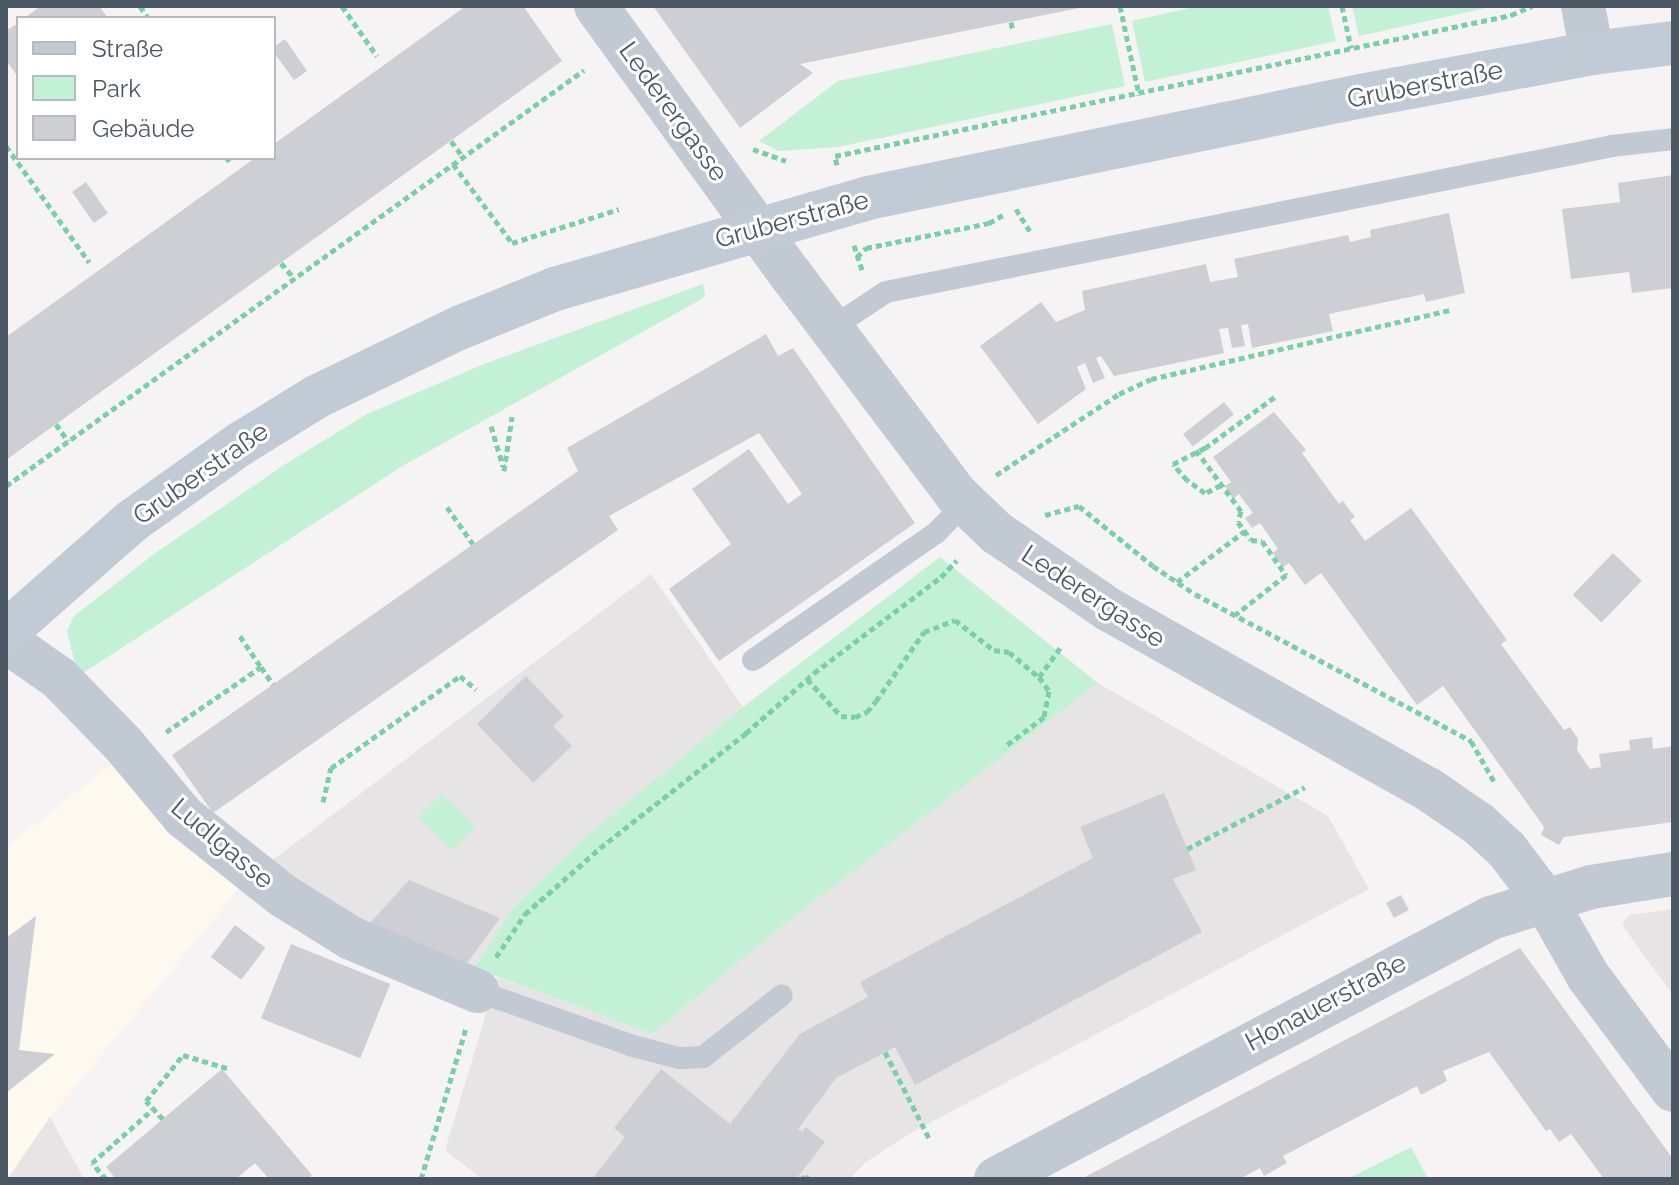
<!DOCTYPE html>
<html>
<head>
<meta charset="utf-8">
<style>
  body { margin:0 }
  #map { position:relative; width:1679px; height:1185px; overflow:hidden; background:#f5f3f3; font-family:Raleway,sans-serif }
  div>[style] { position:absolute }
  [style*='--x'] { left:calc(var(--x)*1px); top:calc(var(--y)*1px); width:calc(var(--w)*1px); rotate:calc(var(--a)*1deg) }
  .commercial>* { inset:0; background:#fdf9ef }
  .education>* { inset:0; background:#e6e4e5 }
  .green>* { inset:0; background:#c3f1d5; transform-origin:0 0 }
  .building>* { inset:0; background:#cdcfd5; transform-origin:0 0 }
  .path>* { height:5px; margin-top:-2.5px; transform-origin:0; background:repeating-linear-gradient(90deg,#7ad0a6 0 6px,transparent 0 10px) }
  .lane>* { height:22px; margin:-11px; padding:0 11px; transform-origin:11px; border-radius:11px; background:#c1cad2 }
  .street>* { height:44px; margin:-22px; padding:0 22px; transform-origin:22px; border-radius:22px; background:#c1cad2 }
  .secondary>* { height:44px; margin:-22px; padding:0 22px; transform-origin:22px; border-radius:22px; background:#c1cbd6 }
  span { translate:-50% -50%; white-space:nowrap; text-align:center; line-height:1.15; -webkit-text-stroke:6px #fff; paint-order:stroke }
  .street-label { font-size:26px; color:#4a5661 }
  .frame { position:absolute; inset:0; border:8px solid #4a5661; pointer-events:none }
  .legend { position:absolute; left:16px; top:16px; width:260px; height:144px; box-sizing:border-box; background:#fff; border:2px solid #b7bbc0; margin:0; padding:10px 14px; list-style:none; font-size:24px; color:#4a5661 }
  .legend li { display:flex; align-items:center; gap:16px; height:40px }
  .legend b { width:40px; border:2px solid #b7bbc0 }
</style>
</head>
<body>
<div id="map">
  <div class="commercial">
    <div style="clip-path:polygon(113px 763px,243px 884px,50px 1117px,6px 1179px,6px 847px)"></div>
  </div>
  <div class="education">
    <div style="clip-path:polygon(651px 574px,743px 707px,584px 838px,513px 908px,474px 968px,368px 923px,270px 862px)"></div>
    <div style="clip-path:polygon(1098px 683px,1328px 816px,1369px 889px,909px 1134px,866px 1162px,849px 1179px,482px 1179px,445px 1150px,497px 977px,652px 1034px,782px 926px)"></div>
    <div style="clip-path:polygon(1673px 909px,1673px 995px,1622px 925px,1629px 915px)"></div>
    <div style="clip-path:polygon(50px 1117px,84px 1179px,8px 1179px)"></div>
  </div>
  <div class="green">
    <div style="clip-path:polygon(1199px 6px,1328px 6px,1336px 41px,1145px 82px,1132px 21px)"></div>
    <div style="clip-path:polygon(1352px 6px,1495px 6px,1359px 36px)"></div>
    <div style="clip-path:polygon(1112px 24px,1125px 86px,838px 147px,779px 151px,759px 141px,838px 81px)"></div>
    <div style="clip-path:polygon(703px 284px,705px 295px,700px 300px,404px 465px,83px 673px,74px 660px,67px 631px,73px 617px,154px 554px,284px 465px,367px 414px,484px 364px)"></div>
    <div style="clip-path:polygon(940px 557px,1098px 683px,782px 926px,652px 1034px,474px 968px,513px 908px,584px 838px,743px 707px)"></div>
    <div style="left:442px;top:794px;width:47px;height:33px;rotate:45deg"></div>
    <div style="clip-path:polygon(1411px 1147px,1428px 1179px,1350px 1179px,1349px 1178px)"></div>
  </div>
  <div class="building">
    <div style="clip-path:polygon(41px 6px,99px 6px,108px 18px,24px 18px)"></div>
    <div style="clip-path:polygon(466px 6px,523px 6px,562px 61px,6px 460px,6px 337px,255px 158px,274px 158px,274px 144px)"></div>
    <div style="clip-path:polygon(653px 6px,1083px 6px,1084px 7px,800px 64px,813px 73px,740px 128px)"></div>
    <div style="clip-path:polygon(18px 23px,18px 77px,6px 60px,6px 31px)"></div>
    <div style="clip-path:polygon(285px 39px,307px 71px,294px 80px,274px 53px,274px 47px)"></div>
    <div style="clip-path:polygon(1673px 175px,1673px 288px,1632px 293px,1629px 272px,1571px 279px,1562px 209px,1620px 202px,1618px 183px)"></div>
    <div style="left:86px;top:182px;width:38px;height:17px;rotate:55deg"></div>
    <div style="clip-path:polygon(1449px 213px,1465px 293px,1426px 302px,1424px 294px,1329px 314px,1333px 331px,1252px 348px,1248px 324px,1241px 325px,1245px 346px,1232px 348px,1228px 328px,1219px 329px,1224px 353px,1114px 376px,1101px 356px,1096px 358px,1105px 378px,1093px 383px,1085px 363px,1077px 367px,1086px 389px,1038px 424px,980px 346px,1041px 302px,1056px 322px,1085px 310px,1082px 291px,1206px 264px,1210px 282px,1238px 277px,1234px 259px,1348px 235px,1350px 242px,1371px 237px,1370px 230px)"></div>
    <div style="clip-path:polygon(766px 334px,778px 356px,793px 348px,915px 523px,719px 661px,669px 589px,731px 544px,692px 489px,749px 449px,788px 504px,802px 494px,759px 433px,609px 516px,618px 530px,213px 813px,172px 755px,578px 471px,567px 448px)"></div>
    <div style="left:1224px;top:402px;width:16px;height:52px;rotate:52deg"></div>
    <div style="clip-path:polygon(1274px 412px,1306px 450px,1302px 453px,1339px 504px,1343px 501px,1355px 517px,1350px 520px,1365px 541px,1411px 508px,1507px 640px,1501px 644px,1564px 730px,1570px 727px,1578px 739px,1577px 750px,1590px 769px,1601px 767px,1599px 754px,1630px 750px,1629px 740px,1652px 737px,1653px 749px,1673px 746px,1673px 822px,1564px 837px,1559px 845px,1541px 835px,1544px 827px,1443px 686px,1417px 705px,1321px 573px,1305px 585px,1289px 563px,1283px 567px,1273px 553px,1278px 549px,1260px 523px,1252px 528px,1245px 518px,1253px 513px,1239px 494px,1233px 499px,1225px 486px,1231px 482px,1213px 457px)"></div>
    <div style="left:1613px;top:553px;width:40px;height:58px;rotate:44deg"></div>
    <div style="clip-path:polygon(526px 676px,564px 716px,553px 726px,572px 746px,533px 783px,477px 724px)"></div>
    <div style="clip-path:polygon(1164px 793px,1196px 870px,1173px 879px,1202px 932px,915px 1085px,895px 1047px,836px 1078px,798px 1129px,802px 1132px,806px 1127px,825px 1142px,796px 1179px,592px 1179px,625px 1137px,614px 1128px,661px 1069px,730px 1124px,800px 1034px,868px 997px,860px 982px,1093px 858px,1080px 827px)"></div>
    <div style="clip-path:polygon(409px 880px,500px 918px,467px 963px,370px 923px)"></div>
    <div style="left:1401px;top:895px;width:17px;height:17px;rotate:62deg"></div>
    <div style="clip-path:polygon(36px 916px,19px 1050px,55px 1054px,6px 1093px,6px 938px)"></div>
    <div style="left:235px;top:925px;width:38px;height:40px;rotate:37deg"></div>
    <div style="left:291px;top:944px;width:107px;height:80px;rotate:22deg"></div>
    <div style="clip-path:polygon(1520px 948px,1673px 1159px,1673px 1179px,1604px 1179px,1571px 1134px,1559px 1142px,1550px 1129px,1546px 1131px,1489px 1052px,1443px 1071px,1447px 1081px,1421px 1095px,1417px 1086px,1283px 1156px,1287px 1163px,1264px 1176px,1260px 1168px,1240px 1179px,1081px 1179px)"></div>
    <div style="clip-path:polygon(222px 1069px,312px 1175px,308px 1179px,269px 1179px,255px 1163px,236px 1179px,116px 1179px,106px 1167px)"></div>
  </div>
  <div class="path">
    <div style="--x:140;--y:6;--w:14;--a:56"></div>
    <div style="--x:342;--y:6;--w:61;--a:55"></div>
    <div style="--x:1120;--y:6;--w:91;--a:77.9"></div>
    <div style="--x:1342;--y:6;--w:43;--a:77.9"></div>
    <div style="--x:1011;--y:22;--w:9;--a:77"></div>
    <div style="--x:451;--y:141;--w:20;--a:53"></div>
    <div style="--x:6;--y:146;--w:143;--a:54.4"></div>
    <div style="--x:753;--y:149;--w:35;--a:20"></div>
    <div style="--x:227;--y:158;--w:4;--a:56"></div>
    <div style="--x:453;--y:164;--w:99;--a:53.2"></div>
    <div style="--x:512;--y:243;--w:112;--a:-17.6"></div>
    <div style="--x:837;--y:165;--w:9;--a:-103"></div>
    <div style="--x:835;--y:156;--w:691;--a:-11.78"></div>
    <div style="--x:1511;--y:15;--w:23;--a:-23"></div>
    <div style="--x:1016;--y:209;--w:26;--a:58"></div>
    <div style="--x:854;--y:245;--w:26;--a:72"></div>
    <div style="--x:857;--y:257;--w:13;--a:-45"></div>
    <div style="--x:866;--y:248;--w:126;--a:-11.5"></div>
    <div style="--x:989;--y:223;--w:16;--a:-30"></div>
    <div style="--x:281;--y:263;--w:20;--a:49"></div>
    <div style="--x:56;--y:424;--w:21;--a:55"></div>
    <div style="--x:491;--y:426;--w:42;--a:73.3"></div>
    <div style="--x:1196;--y:450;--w:76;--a:53.6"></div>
    <div style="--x:1241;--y:511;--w:11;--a:105"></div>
    <div style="--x:1238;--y:522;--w:22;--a:54"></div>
    <div style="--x:1251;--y:540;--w:11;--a:5"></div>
    <div style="--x:1262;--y:541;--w:42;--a:54.8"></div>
    <div style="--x:1286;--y:575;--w:65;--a:141.9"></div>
    <div style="--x:504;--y:471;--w:55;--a:-81.6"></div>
    <div style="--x:996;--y:475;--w:147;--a:-33.4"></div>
    <div style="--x:1119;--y:394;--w:35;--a:-25"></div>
    <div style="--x:1151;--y:379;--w:306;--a:-13"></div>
    <div style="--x:1221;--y:485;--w:18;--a:153"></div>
    <div style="--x:1205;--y:493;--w:22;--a:-144"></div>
    <div style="--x:1187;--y:480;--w:21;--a:-131"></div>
    <div style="--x:1173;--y:464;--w:36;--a:-27"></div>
    <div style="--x:1205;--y:448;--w:88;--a:-36.2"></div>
    <div style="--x:6;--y:486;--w:712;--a:-35.74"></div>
    <div style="--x:447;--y:507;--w:45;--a:54.9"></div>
    <div style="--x:1045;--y:515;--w:35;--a:-15"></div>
    <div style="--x:1079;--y:506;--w:95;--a:39"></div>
    <div style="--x:1153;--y:566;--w:50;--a:33.7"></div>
    <div style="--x:1195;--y:594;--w:313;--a:28"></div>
    <div style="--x:1471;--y:741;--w:48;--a:60.3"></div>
    <div style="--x:1177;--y:582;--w:85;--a:-36.9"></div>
    <div style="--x:240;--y:636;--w:37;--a:56"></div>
    <div style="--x:1039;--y:677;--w:37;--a:-54"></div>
    <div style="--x:807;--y:679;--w:50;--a:47.4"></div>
    <div style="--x:841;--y:716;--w:14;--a:4"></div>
    <div style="--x:855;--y:717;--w:13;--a:-23"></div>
    <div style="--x:867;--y:712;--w:14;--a:-51"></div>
    <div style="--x:876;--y:701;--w:84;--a:-55.2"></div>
    <div style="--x:924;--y:632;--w:33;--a:-21"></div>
    <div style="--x:955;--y:620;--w:49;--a:37.6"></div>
    <div style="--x:994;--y:650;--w:15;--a:8"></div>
    <div style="--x:1009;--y:652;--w:39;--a:40"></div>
    <div style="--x:1039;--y:677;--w:17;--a:54"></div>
    <div style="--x:1049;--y:691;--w:26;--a:101"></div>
    <div style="--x:1044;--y:717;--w:50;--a:143.1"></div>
    <div style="--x:166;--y:732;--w:115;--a:-34.4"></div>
    <div style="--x:261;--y:667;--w:21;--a:55"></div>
    <div style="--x:323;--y:802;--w:35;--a:-77"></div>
    <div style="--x:331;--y:768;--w:158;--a:-35.5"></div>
    <div style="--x:460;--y:676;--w:21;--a:39"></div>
    <div style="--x:1187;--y:849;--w:133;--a:-27.7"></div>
    <div style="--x:496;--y:957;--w:52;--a:-56"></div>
    <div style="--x:525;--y:914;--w:100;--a:-41.3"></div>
    <div style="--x:600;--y:848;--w:186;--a:-38.2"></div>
    <div style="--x:746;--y:733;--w:91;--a:-41.4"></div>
    <div style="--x:814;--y:673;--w:159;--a:-37.1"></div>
    <div style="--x:941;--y:577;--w:23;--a:-47"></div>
    <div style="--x:885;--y:1052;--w:97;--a:62.9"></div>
    <div style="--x:163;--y:1119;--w:25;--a:-133"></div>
    <div style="--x:146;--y:1101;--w:59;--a:-51.2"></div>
    <div style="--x:183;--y:1055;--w:46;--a:16.5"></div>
    <div style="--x:106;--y:1179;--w:21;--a:-131"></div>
    <div style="--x:92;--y:1163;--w:81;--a:-41.5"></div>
    <div style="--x:421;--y:1179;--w:158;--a:-73.4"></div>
    <div style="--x:802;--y:1179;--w:4;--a:-45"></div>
    <div style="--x:805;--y:1176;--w:5;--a:37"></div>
  </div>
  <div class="lane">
    <div style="--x:830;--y:329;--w:67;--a:-33.5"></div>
    <div style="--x:886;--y:292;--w:741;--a:-11.37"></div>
    <div style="--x:1612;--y:146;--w:61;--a:-6.5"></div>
    <div style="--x:753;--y:660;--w:223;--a:-34.8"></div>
    <div style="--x:936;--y:533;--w:42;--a:-46"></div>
    <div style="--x:477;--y:991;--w:165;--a:19.4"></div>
    <div style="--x:633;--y:1046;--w:48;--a:14.6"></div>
    <div style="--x:679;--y:1058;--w:24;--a:-2"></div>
    <div style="--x:703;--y:1057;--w:100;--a:-38.1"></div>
  </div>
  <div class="street">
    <div style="--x:596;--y:6;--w:332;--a:54.1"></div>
    <div style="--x:791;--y:275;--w:274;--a:53"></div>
    <div style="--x:956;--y:494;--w:57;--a:43.6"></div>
    <div style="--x:997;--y:533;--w:135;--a:34.4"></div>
    <div style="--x:1108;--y:609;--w:367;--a:29.4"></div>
    <div style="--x:1428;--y:789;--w:62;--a:34.5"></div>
    <div style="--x:1479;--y:824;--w:38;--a:43"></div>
    <div style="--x:1507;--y:850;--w:63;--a:52.8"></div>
    <div style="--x:1545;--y:900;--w:87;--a:60.5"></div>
    <div style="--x:1588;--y:976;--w:142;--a:53.3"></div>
    <div style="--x:1583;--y:6;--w:48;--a:79.2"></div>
    <div style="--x:6;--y:641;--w:65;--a:34.9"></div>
    <div style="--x:59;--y:678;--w:93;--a:45.9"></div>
    <div style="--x:124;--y:745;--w:94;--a:50.2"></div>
    <div style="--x:184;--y:817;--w:125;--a:38.5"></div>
    <div style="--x:282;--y:895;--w:81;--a:31.9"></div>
    <div style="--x:351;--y:938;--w:137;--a:22.8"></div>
    <div style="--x:996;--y:1179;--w:560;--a:-27.8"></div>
    <div style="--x:1491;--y:918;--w:105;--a:-17.2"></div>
    <div style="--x:1591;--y:887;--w:83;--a:-9"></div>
  </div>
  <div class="secondary">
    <div style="--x:6;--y:632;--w:168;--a:-41.4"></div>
    <div style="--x:132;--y:521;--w:133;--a:-35.5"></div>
    <div style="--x:240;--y:444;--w:89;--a:-31.7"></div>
    <div style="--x:316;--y:397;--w:159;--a:-25.8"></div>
    <div style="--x:459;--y:328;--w:104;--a:-22.1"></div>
    <div style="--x:555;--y:289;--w:326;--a:-16.2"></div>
    <div style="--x:868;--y:198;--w:503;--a:-11.69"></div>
    <div style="--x:1361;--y:96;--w:235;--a:-10.5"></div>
    <div style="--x:1592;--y:53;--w:82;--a:-7"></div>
  </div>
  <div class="street-label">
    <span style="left:1425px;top:85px;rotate:-11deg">Gruberstraße</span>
    <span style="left:673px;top:112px;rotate:54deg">Lederergasse</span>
    <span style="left:792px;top:220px;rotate:-15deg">Gruberstraße</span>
    <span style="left:201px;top:474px;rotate:-35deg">Gruberstraße</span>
    <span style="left:1093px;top:597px;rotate:33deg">Lederergasse</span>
    <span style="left:222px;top:844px;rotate:40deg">Ludlgasse</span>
    <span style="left:1326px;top:1003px;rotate:-28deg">Honauerstraße</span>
  </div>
  <div class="frame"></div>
  <ul class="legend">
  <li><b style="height:10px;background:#c1cbd6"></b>Straße</li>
  <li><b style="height:22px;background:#c3f1d5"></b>Park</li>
  <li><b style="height:22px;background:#cdcfd5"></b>Gebäude</li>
  </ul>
</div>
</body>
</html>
